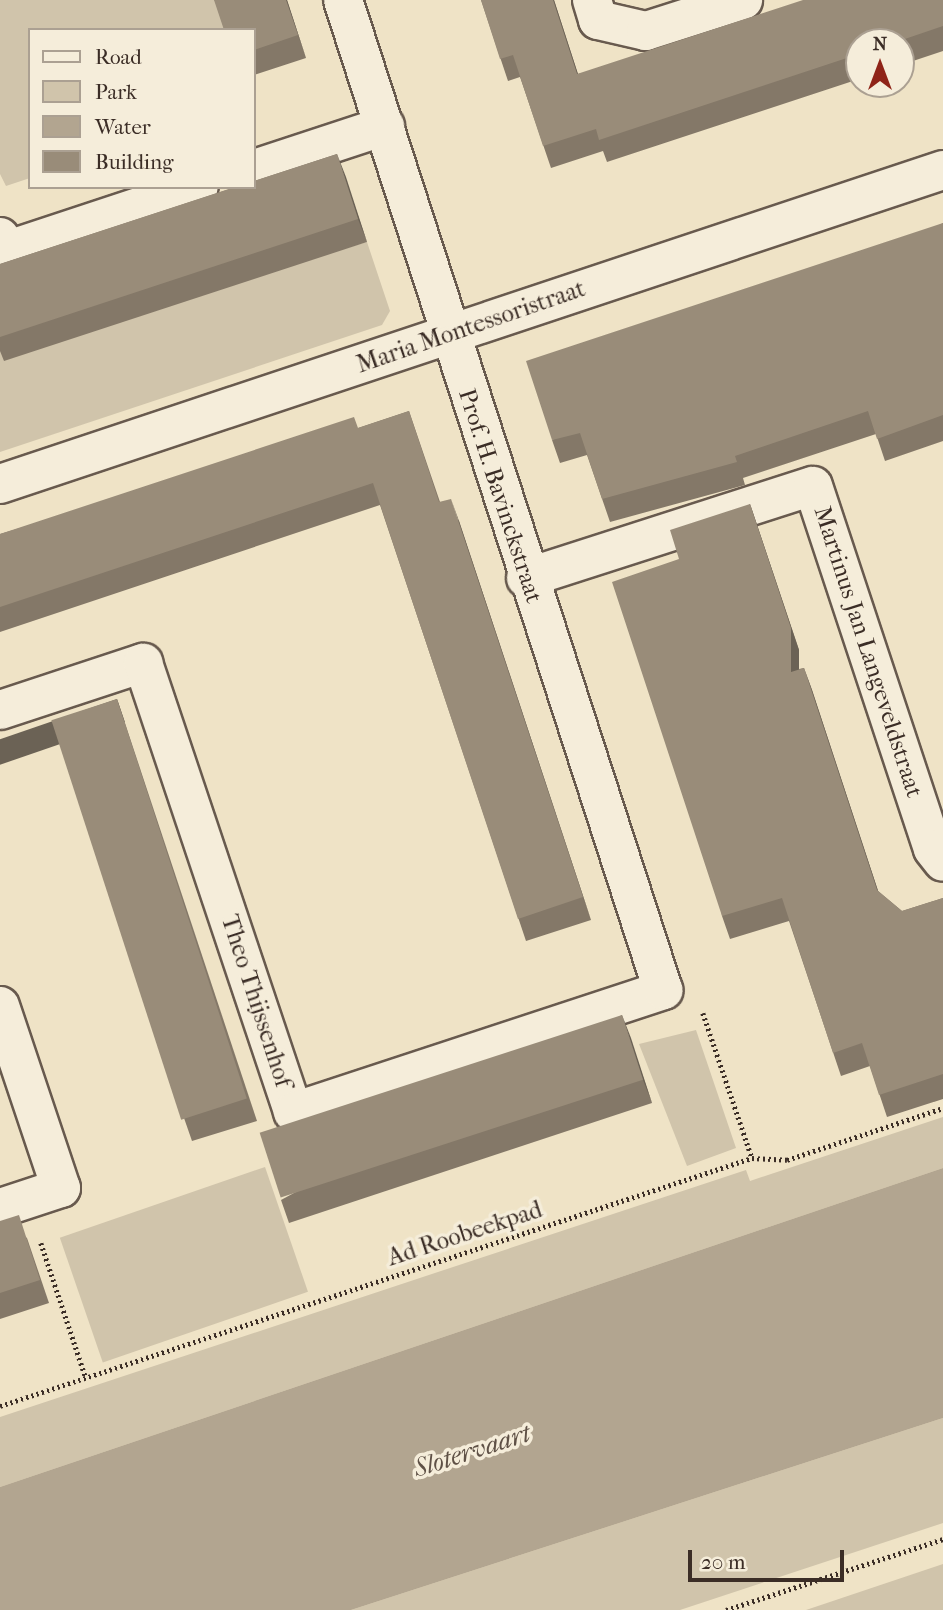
<!DOCTYPE html>
<html>
<head>
<meta charset="utf-8">
<style>
  body { margin:0 }
  #map { position:relative; width:943px; height:1610px; overflow:hidden; background:#efe3c6; font-family:"IM FELL French Canon",serif }
  div>[style] { position:absolute }
  [style*='--x'] { left:calc(var(--x)*1px); top:calc(var(--y)*1px); width:calc(var(--w)*1px); rotate:calc(var(--a)*1deg) }
  .green>* { inset:0; background:#d0c4ab; transform-origin:0 0 }
  .water>* { inset:0; background:#b2a590 }
  .path>* { height:4.5px; margin-top:-2.25px; transform-origin:0; background:repeating-linear-gradient(90deg,#3b2d26 0 2px,transparent 0 5.5px) }
  .roads { filter:drop-shadow(2px 0 #685a4e) drop-shadow(-2px 0 #685a4e) drop-shadow(0 2px #685a4e) drop-shadow(0 -2px #685a4e) }
  .minor>* { height:38px; margin:-19px; padding:0 19px; transform-origin:19px; border-radius:19px; background:#f5edda }
  .wall>* { inset:0; background:#847868 }
  .shaded-wall>* { inset:0; background:#6b6255; transform-origin:0 0 }
  .building>* { inset:0; background:#998c79; transform-origin:0 0 }
  span { translate:-50% -50%; white-space:nowrap; text-align:center; line-height:1.15; -webkit-text-stroke:7px #f5edda; paint-order:stroke }
  .street-label { font-size:24px; color:#3b2d26 }
  .water-label { font-size:26px; color:#5f5146; font-style:italic }
  .legend { position:absolute; left:28px; top:28px; width:228px; height:161px; box-sizing:border-box; background:#f5edda; border:2px solid #aba092; margin:0; padding:9px 12px; list-style:none; font-size:21px; color:#3b2d26 }
  .legend li { display:flex; align-items:center; gap:14px; height:35px }
  .legend b { width:35px; border:2px solid #aba092 }
  .north { position:absolute; left:845px; top:28px; width:70px; height:70px; box-sizing:border-box; background:#f5edda; border:2px solid #aba092; border-radius:50%; rotate:0deg; font-size:19px; font-weight:700; line-height:28px; text-align:center; color:#3b2d26 }
  .north::after { content:''; display:block; margin:auto; width:24px; height:32px; background:#8f2418; clip-path:polygon(50% 0,100% 100%,50% 72%,0 100%) }
  .scale { position:absolute; left:688px; top:1550px; width:156px; height:32px; box-sizing:border-box; border:4px solid #3b2d26; border-top:0; padding-left:9px; font-size:21px; line-height:24px; white-space:nowrap; color:#3b2d26; -webkit-text-stroke:5px #f5edda; paint-order:stroke }
</style>
</head>
<body>
<div id="map">
  <div class="green">
    <div style="clip-path:polygon(0 0,215px 0,225px 30px,30px 30px,30px 178px,6px 186px,0 174px)"></div>
    <div style="clip-path:polygon(367px 242px,390px 311px,382px 325px,0 452px,0 350px)"></div>
    <div style="clip-path:polygon(696px 1030px,736px 1148px,687px 1166px,639px 1044px)"></div>
    <div style="clip-path:polygon(943px 1117px,943px 1168px,0 1487px,0 1417px,746px 1170px,750px 1181px)"></div>
    <div style="left:265px;top:1167px;width:132px;height:217px;rotate:71deg"></div>
    <div style="clip-path:polygon(943px 1418px,943px 1523px,680px 1610px,351px 1610px)"></div>
    <div style="clip-path:polygon(943px 1564px,943px 1610px,806px 1610px)"></div>
  </div>
  <div class="water">
    <div style="clip-path:polygon(943px 1168px,943px 1418px,351px 1610px,0 1610px,0 1487px)"></div>
  </div>
  <div class="path">
    <div style="--x:703;--y:1013;--w:153;--a:71.3"></div>
    <div style="--x:41;--y:1243;--w:142;--a:71.6"></div>
    <div style="--x:0;--y:1406;--w:792;--a:-18.25"></div>
    <div style="--x:752;--y:1158;--w:35;--a:3"></div>
    <div style="--x:787;--y:1160;--w:164;--a:-18.4"></div>
    <div style="--x:726;--y:1610;--w:228;--a:-18.1"></div>
  </div>
  <div class="roads">
    <div class="minor">
      <div style="--x:592;--y:0;--w:21;--a:73"></div>
      <div style="--x:598;--y:20;--w:49;--a:12.9"></div>
      <div style="--x:646;--y:31;--w:102;--a:-17.7"></div>
      <div style="--x:254;--y:169;--w:138;--a:-18.2"></div>
      <div style="--x:0;--y:237;--w:15;--a:70"></div>
      <div style="--x:5;--y:251;--w:204;--a:-18.3"></div>
      <div style="--x:0;--y:484;--w:994;--a:-18.42"></div>
      <div style="--x:526;--y:578;--w:301;--a:-17.8"></div>
      <div style="--x:813;--y:486;--w:382;--a:71.7"></div>
      <div style="--x:933;--y:849;--w:16;--a:52"></div>
      <div style="--x:0;--y:710;--w:151;--a:-18.2"></div>
      <div style="--x:143;--y:663;--w:473;--a:71.5"></div>
      <div style="--x:293;--y:1112;--w:390;--a:-18.2"></div>
      <div style="--x:663;--y:990;--w:1040;--a:-107.91"></div>
      <div style="--x:0;--y:1006;--w:192;--a:71.5"></div>
      <div style="--x:61;--y:1188;--w:64;--a:161.8"></div>
    </div>
  </div>
  <div class="wall">
    <div style="clip-path:polygon(214px 0,287px 0,306px 58px,254px 75px,254px 30px)"></div>
    <div style="clip-path:polygon(481px 0,554px 0,578px 74px,943px 0,943px 51px,901px 65px,901px 42px,859px 42px,859px 79px,607px 162px,603px 151px,551px 168px,520px 77px,508px 81px)"></div>
    <div style="clip-path:polygon(337px 154px,367px 242px,4px 361px,0 351px,0 264px)"></div>
    <div style="clip-path:polygon(943px 223px,943px 441px,885px 461px,876px 434px,743px 478px,745px 485px,610px 522px,587px 455px,560px 463px,552px 440px)"></div>
    <div style="clip-path:polygon(409px 411px,440px 502px,459px 521px,591px 920px,526px 941px,380px 505px,0 632px,0 534px,358px 428px)"></div>
    <div style="clip-path:polygon(750px 504px,799px 650px,799px 669px,804px 668px,812px 690px,878px 891px,902px 911px,943px 898px,943px 1099px,887px 1117px,870px 1066px,841px 1076px,789px 921px,730px 939px,722px 916px,679px 559px)"></div>
    <div style="clip-path:polygon(117px 699px,257px 1121px,192px 1141px,184px 1118px)"></div>
    <div style="clip-path:polygon(622px 1015px,652px 1103px,289px 1223px,281px 1200px)"></div>
    <div style="clip-path:polygon(0 1221px,27px 1238px,49px 1303px,0 1319px)"></div>
  </div>
  <div class="shaded-wall">
    <div style="clip-path:polygon(286px 0,287px 0,306px 58px,298px 35px)"></div>
    <div style="clip-path:polygon(553px 0,554px 0,585px 96px,577px 74px)"></div>
    <div style="clip-path:polygon(337px 154px,346px 177px,367px 242px,358px 219px)"></div>
    <div style="clip-path:polygon(451px 499px,459px 521px,591px 920px,583px 897px)"></div>
    <div style="clip-path:polygon(750px 504px,799px 650px,799px 694px,791px 672px)"></div>
    <div style="clip-path:polygon(804px 668px,812px 690px,885px 912px,877px 890px)"></div>
    <div style="left:117px;top:699px;width:24px;height:420px;rotate:71deg"></div>
    <div style="clip-path:polygon(622px 1015px,631px 1038px,652px 1103px,643px 1080px)"></div>
  </div>
  <div class="building">
    <div style="clip-path:polygon(214px 0,286px 0,298px 35px,254px 50px,254px 30px,224px 30px)"></div>
    <div style="clip-path:polygon(481px 0,553px 0,577px 74px,803px 0,943px 0,943px 26px,896px 42px,859px 42px,859px 54px,599px 140px,596px 129px,543px 146px,513px 55px,500px 59px)"></div>
    <div style="clip-path:polygon(337px 154px,358px 219px,0 337px,0 264px,235px 187px,254px 187px,254px 181px)"></div>
    <div style="clip-path:polygon(943px 223px,943px 415px,877px 439px,868px 411px,735px 456px,737px 462px,602px 499px,580px 433px,552px 440px,526px 361px)"></div>
    <div style="clip-path:polygon(409px 411px,439px 502px,451px 499px,583px 897px,518px 919px,373px 483px,0 607px,0 534px,354px 417px,358px 428px)"></div>
    <div style="clip-path:polygon(750px 504px,791px 628px,791px 672px,804px 668px,877px 890px,902px 911px,943px 898px,943px 1074px,879px 1095px,862px 1043px,833px 1053px,782px 898px,722px 916px,612px 582px,679px 559px,670px 530px)"></div>
    <div style="left:117px;top:699px;width:420px;height:69px;rotate:72deg"></div>
    <div style="left:622px;top:1015px;width:68px;height:381px;rotate:72deg"></div>
    <div style="clip-path:polygon(19px 1215px,40px 1280px,0 1293px,0 1221px)"></div>
  </div>
  <div class="street-label">
    <span style="left:471px;top:327px;rotate:-19deg">Maria Montessoristraat</span>
    <span style="left:500px;top:496px;rotate:72deg">Prof. H. Bavinckstraat</span>
    <span style="left:868px;top:652px;rotate:72deg">Martinus Jan Langeveldstraat</span>
    <span style="left:256px;top:1001px;rotate:72deg">Theo Thijssenhof</span>
    <span style="left:465px;top:1234px;rotate:-18deg">Ad Roobeekpad</span>
  </div>
  <div class="water-label">
    <span style="left:472px;top:1451px;rotate:-18deg">Slotervaart</span>
  </div>
  <ul class="legend">
  <li><b style="height:9px;background:#f5edda"></b>Road</li>
  <li><b style="height:19px;background:#d0c4ab"></b>Park</li>
  <li><b style="height:19px;background:#b2a590"></b>Water</li>
  <li><b style="height:19px;background:#998c79"></b>Building</li>
  </ul>
  <div class="north">N</div>
  <div class="scale">20 m</div>
</div>
</body>
</html>
